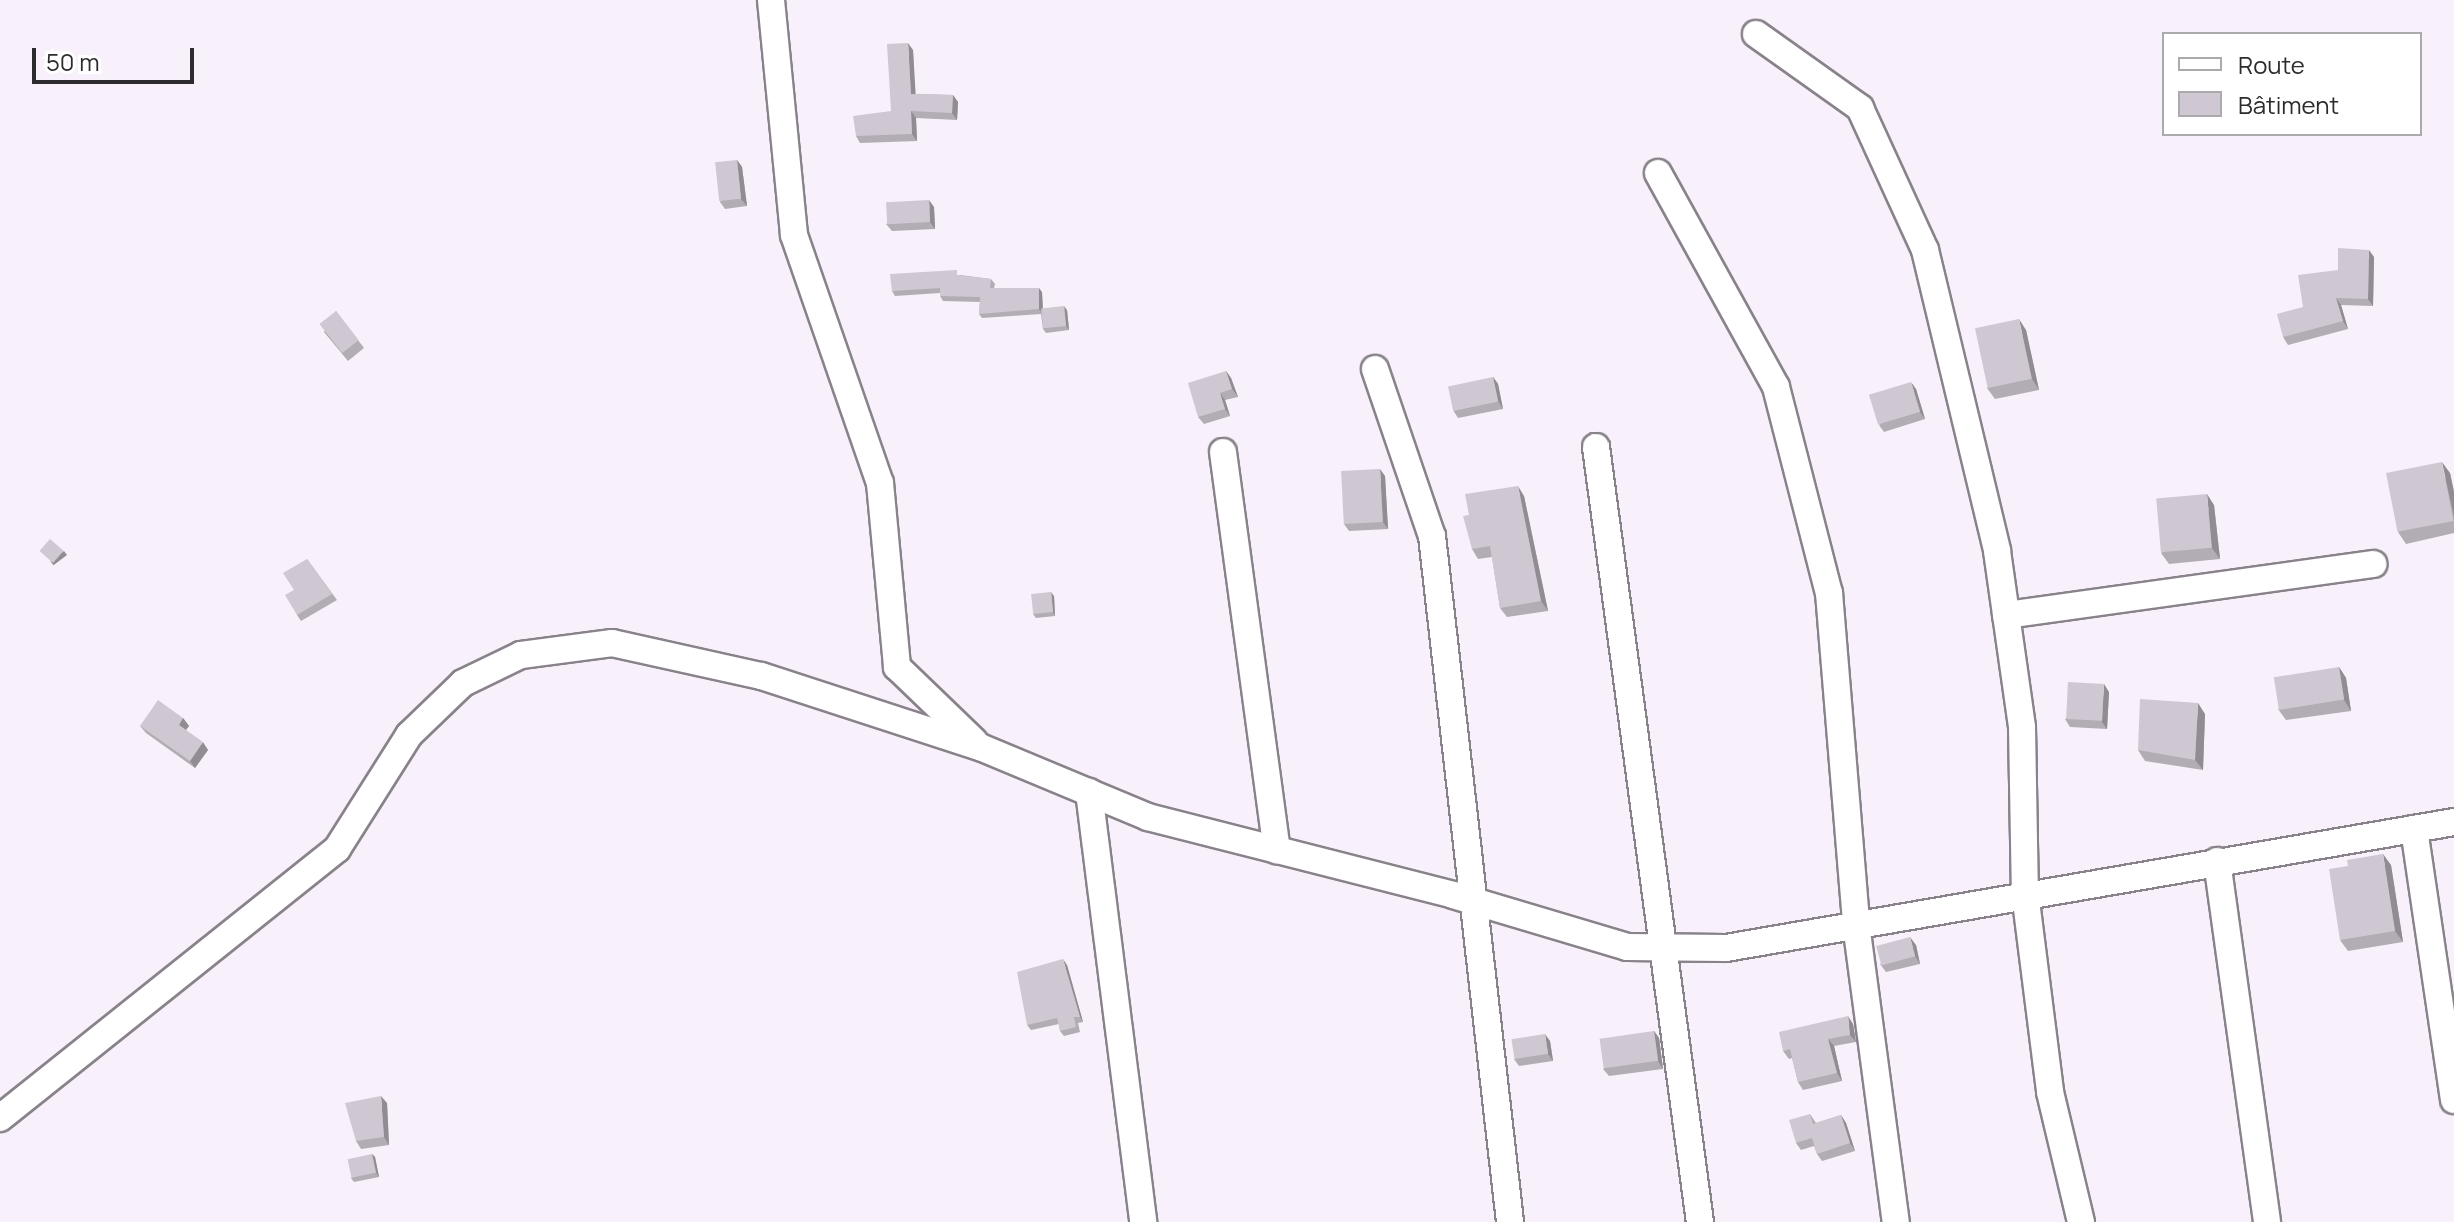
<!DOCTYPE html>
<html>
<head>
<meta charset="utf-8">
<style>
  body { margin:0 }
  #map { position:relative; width:2454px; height:1222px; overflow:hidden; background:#f8f0fa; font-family:Manrope,sans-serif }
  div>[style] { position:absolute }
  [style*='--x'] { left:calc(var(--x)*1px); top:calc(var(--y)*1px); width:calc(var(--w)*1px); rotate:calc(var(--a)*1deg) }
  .roads { filter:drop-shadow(2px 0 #89828b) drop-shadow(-2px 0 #89828b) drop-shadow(0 2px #89828b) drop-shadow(0 -2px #89828b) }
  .minor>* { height:26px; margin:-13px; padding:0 13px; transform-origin:13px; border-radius:13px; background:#fff }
  .wall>* { inset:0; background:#b2acb5 }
  .shaded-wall>* { inset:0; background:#918c93; transform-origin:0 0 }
  .building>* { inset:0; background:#cfc8d2; transform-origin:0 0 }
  span { translate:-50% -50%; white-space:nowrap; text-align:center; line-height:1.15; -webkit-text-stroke:7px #fff; paint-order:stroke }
  .legend { position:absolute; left:2162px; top:32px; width:260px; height:104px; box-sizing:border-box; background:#fff; border:2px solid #abaaac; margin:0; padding:10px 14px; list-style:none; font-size:24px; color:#2e2b2f }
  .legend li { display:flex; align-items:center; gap:16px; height:40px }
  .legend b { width:40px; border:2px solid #abaaac }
  .scale { position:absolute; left:32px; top:48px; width:162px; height:36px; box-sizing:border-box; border:4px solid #2e2b2f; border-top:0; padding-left:10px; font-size:24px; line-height:28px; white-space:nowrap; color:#2e2b2f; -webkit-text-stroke:6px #fff; paint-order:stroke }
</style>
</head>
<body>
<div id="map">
  <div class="roads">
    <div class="minor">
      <div style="--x:771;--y:0;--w:236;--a:84.4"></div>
      <div style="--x:794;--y:235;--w:262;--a:70.9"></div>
      <div style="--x:880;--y:483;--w:185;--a:84.7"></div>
      <div style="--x:897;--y:667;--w:107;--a:43.9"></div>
      <div style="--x:1756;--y:34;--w:128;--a:35.4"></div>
      <div style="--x:1860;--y:108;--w:156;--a:65.4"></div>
      <div style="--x:1925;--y:250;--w:309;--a:76.5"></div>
      <div style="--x:1997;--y:551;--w:178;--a:81.9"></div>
      <div style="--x:2022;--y:727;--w:166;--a:89"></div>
      <div style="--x:2025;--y:893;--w:201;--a:82.8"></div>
      <div style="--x:2050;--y:1092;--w:134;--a:76.6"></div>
      <div style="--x:1658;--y:173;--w:244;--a:61.1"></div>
      <div style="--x:1776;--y:387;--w:213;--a:75.6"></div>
      <div style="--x:1829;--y:593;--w:332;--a:85.3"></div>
      <div style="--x:1856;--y:924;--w:301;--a:82.4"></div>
      <div style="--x:1375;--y:369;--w:176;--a:71.2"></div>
      <div style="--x:1432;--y:536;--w:690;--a:83.51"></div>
      <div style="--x:1596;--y:447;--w:782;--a:82.36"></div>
      <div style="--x:1223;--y:452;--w:402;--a:82.3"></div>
      <div style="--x:2006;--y:615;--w:371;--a:-7.9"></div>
      <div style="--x:1089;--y:792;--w:433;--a:82.8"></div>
      <div style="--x:2414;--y:829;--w:274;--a:81.6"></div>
      <div style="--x:2217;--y:861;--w:364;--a:82.1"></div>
      <div style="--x:0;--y:1118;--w:431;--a:-38.6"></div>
      <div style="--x:337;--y:849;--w:135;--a:-57.7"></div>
      <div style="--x:409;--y:735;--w:75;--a:-43.9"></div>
      <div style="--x:463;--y:683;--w:64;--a:-25.8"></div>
      <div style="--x:521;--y:655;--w:92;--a:-7.5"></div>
      <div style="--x:612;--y:643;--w:153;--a:12.5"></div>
      <div style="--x:761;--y:676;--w:230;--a:18"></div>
      <div style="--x:980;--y:747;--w:182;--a:22.6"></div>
      <div style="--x:1148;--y:817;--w:315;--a:14.3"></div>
      <div style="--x:1453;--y:895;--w:182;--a:16.6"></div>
      <div style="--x:1627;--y:947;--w:99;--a:0.6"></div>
      <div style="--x:1726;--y:948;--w:739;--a:-9.82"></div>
    </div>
  </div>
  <div class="wall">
    <div style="clip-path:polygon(913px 50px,915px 94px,953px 95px,958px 102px,957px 120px,916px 118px,917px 141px,860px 143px,856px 136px,891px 111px)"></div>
    <div style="clip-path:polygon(737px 160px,742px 167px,747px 206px,725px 209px,720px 202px)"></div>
    <div style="clip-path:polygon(934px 207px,935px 229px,892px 231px,886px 224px)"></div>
    <div style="clip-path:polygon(2374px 257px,2373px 306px,2341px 305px,2348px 329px,2288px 345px,2283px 337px,2303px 307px,2338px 270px)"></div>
    <div style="clip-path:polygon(960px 275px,991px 279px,995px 284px,994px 288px,1042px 292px,1043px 309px,1067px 310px,1069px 330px,1046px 333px,1043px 329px,1041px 314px,982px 318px,979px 314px,980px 302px,943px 301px,940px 296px,940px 293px,895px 296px,892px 291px)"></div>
    <div style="clip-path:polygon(336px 311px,364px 348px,348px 361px,324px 332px)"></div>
    <div style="clip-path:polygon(2026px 330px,2039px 390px,1995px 399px,1987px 388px)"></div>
    <div style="clip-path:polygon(1226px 371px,1231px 378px,1238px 397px,1225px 400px,1230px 416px,1204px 424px,1198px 417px)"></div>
    <div style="clip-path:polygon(1493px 377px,1498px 384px,1503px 409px,1458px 418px,1453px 410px)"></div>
    <div style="clip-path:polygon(1916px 389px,1925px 419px,1884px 432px,1879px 425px)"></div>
    <div style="clip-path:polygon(2450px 473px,2454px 492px,2454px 533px,2406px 544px,2398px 532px)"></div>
    <div style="clip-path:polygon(1385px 476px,1388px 529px,1349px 531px,1344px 524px)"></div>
    <div style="clip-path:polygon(1524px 496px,1548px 611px,1507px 617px,1500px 608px,1492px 557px,1478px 559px,1472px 549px,1469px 515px)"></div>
    <div style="clip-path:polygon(2214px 505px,2220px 559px,2169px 564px,2161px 553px)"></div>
    <div style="clip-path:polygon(307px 559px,337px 600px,301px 621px,297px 615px,294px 590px)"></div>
    <div style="clip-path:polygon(1054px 596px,1055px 616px,1036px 618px,1033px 614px)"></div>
    <div style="clip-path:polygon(2339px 667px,2346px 678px,2351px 711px,2286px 720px,2278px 709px)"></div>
    <div style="clip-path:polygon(2109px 692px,2107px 729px,2070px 727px,2065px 719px)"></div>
    <div style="clip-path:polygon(2205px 714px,2203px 770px,2145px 761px,2138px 750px)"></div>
    <div style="clip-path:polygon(183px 718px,189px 726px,186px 730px,208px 750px,195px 768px,146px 733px,140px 726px)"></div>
    <div style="clip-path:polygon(2391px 865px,2403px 942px,2348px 951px,2340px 940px,2348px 866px)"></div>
    <div style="clip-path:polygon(1916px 945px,1920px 964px,1886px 972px,1880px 964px)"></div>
    <div style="clip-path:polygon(1067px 965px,1083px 1022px,1078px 1023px,1080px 1032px,1064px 1036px,1060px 1031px,1059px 1024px,1031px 1030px,1027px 1025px)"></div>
    <div style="clip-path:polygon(1853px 1024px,1856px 1042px,1834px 1046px,1842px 1081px,1803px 1090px,1798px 1082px,1792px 1058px,1789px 1059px,1783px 1051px)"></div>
    <div style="clip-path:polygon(1654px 1031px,1659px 1038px,1663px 1069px,1609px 1076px,1603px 1069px)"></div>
    <div style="clip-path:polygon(1550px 1041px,1553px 1061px,1519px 1066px,1514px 1059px)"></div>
    <div style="clip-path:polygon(387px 1103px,389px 1145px,361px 1149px,356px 1141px)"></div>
    <div style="clip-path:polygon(1810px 1114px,1816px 1123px,1841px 1115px,1846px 1123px,1855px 1151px,1822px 1161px,1817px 1154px,1814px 1146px,1801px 1150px,1796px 1143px)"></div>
    <div style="clip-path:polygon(372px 1154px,375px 1157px,379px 1177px,354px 1182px,351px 1178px)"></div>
  </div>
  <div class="shaded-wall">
    <div style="clip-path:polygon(908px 43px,913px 50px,916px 101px,911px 94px)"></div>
    <div style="clip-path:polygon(953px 95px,958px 102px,957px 120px,952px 113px)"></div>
    <div style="clip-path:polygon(911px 111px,916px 118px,917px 141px,912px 134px)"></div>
    <div style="clip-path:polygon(737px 160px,742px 167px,747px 206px,741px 199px)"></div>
    <div style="clip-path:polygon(929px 200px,934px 207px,935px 229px,930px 222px)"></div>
    <div style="clip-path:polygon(2369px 250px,2374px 257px,2373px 306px,2368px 299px)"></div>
    <div style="clip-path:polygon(1039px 288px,1042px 292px,1043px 314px,1039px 309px)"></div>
    <div style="clip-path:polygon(2336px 298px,2341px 305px,2348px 329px,2343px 321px)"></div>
    <div style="clip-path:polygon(1064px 306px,1067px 310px,1069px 330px,1066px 326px)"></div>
    <div style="clip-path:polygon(2019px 319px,2026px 330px,2039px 390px,2032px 379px)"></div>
    <div style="clip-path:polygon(1226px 371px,1231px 378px,1238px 397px,1232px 389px)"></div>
    <div style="clip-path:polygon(1493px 377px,1498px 384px,1503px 409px,1498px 401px)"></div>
    <div style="clip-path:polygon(1911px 382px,1916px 389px,1925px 419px,1920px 412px)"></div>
    <div style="clip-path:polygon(1220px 393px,1225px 400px,1230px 416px,1225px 409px)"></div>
    <div style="clip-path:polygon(2442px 462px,2450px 473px,2454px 492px,2454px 517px)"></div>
    <div style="clip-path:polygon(1380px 469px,1385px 476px,1388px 529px,1383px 522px)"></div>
    <div style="clip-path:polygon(1518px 486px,1524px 496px,1548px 611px,1541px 601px)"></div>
    <div style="clip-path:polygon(2207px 494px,2214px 505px,2220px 559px,2212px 548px)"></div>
    <div style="left:64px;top:551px;width:5px;height:17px;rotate:53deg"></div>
    <div style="clip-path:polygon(1051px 592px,1054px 596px,1055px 616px,1053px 612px)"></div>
    <div style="clip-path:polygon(2339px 667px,2346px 678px,2351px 711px,2344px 700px)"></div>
    <div style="clip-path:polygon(2104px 684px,2109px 692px,2107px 729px,2102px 722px)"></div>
    <div style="clip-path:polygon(2198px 703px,2205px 714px,2203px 770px,2195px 760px)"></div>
    <div style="clip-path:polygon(183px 718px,189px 726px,184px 732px,179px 725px)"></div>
    <div style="clip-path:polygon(203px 742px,208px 750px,195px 768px,190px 761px)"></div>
    <div style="clip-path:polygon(2383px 854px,2391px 865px,2403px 942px,2395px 931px)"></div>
    <div style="clip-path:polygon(1910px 937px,1916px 945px,1920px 964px,1915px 956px)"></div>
    <div style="clip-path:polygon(1063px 959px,1067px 965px,1083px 1022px,1080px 1017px)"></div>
    <div style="clip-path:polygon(1848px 1016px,1853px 1024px,1856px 1042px,1850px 1035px)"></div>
    <div style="clip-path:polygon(1654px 1031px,1659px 1038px,1663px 1069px,1658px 1061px)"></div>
    <div style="clip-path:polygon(1545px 1034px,1550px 1041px,1553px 1061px,1548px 1054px)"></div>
    <div style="clip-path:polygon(1828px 1039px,1834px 1046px,1842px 1081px,1837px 1073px)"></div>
    <div style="clip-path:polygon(381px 1096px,387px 1103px,389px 1145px,384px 1137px)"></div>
    <div style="clip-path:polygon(1841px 1115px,1846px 1123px,1855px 1151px,1850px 1143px)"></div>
    <div style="clip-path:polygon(372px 1154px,375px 1157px,379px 1177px,376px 1173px)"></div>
  </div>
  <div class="building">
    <div style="clip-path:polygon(908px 43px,911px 94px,953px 95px,952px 113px,911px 111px,912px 134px,856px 136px,853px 116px,891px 111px,887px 44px)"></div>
    <div style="left:737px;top:160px;width:39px;height:22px;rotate:84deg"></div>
    <div style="left:929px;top:200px;width:22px;height:43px;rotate:87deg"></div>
    <div style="clip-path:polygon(2338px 248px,2369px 250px,2368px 299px,2336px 298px,2343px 321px,2283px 337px,2277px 314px,2303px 307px,2298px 275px,2338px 270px)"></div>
    <div style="clip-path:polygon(957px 270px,957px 275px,991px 279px,990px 288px,1039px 288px,1039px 309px,979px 314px,980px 297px,940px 296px,940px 288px,892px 291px,890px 274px)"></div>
    <div style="left:1064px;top:306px;width:20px;height:23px;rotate:84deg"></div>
    <div style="left:336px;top:311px;width:37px;height:21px;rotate:52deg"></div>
    <div style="left:2019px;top:319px;width:61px;height:45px;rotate:78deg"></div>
    <div style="clip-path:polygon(1226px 371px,1232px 389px,1220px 393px,1225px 409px,1198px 417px,1188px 383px)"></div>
    <div style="left:1493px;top:377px;width:25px;height:46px;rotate:78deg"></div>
    <div style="left:1911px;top:382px;width:31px;height:44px;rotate:73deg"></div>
    <div style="left:2442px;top:462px;width:60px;height:57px;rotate:79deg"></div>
    <div style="left:1380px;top:469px;width:53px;height:39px;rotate:87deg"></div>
    <div style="clip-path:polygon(1518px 486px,1541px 601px,1500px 608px,1490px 546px,1472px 549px,1463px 516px,1469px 515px,1465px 494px)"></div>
    <div style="left:2207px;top:494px;width:54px;height:51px;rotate:85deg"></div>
    <div style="left:50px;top:539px;width:18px;height:16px;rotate:41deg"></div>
    <div style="clip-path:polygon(307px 559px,332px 594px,297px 615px,285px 595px,294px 590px,283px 573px)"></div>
    <div style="left:1051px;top:592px;width:20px;height:20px;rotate:84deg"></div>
    <div style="left:2339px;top:667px;width:33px;height:66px;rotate:81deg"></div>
    <div style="left:2068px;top:682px;width:36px;height:37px;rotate:3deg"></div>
    <div style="clip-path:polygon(2140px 699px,2198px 703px,2195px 760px,2138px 750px)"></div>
    <div style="clip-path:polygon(158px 700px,183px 718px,179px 725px,203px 742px,190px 761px,140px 726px)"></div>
    <div style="clip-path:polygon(2383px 854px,2395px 931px,2340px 940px,2329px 869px,2348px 866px,2347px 860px)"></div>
    <div style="left:1910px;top:937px;width:20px;height:35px;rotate:75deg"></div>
    <div style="clip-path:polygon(1063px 959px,1080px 1017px,1074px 1017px,1076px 1027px,1060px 1031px,1057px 1018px,1027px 1025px,1017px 972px)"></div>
    <div style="clip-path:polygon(1848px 1016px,1850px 1035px,1828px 1039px,1837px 1073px,1798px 1082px,1790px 1049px,1783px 1051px,1779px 1032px)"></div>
    <div style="left:1654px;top:1031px;width:30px;height:55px;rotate:82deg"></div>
    <div style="left:1545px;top:1034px;width:20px;height:34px;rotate:81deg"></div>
    <div style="clip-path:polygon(381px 1096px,384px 1137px,356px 1141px,345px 1103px)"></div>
    <div style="clip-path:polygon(1810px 1114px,1813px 1124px,1841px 1115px,1850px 1143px,1817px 1154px,1812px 1138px,1796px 1143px,1789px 1120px)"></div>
    <div style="left:372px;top:1154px;width:19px;height:25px;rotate:78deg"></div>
  </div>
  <ul class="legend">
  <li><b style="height:10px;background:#fff"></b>Route</li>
  <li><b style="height:22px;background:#cfc8d2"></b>Bâtiment</li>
  </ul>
  <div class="scale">50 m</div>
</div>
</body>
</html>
